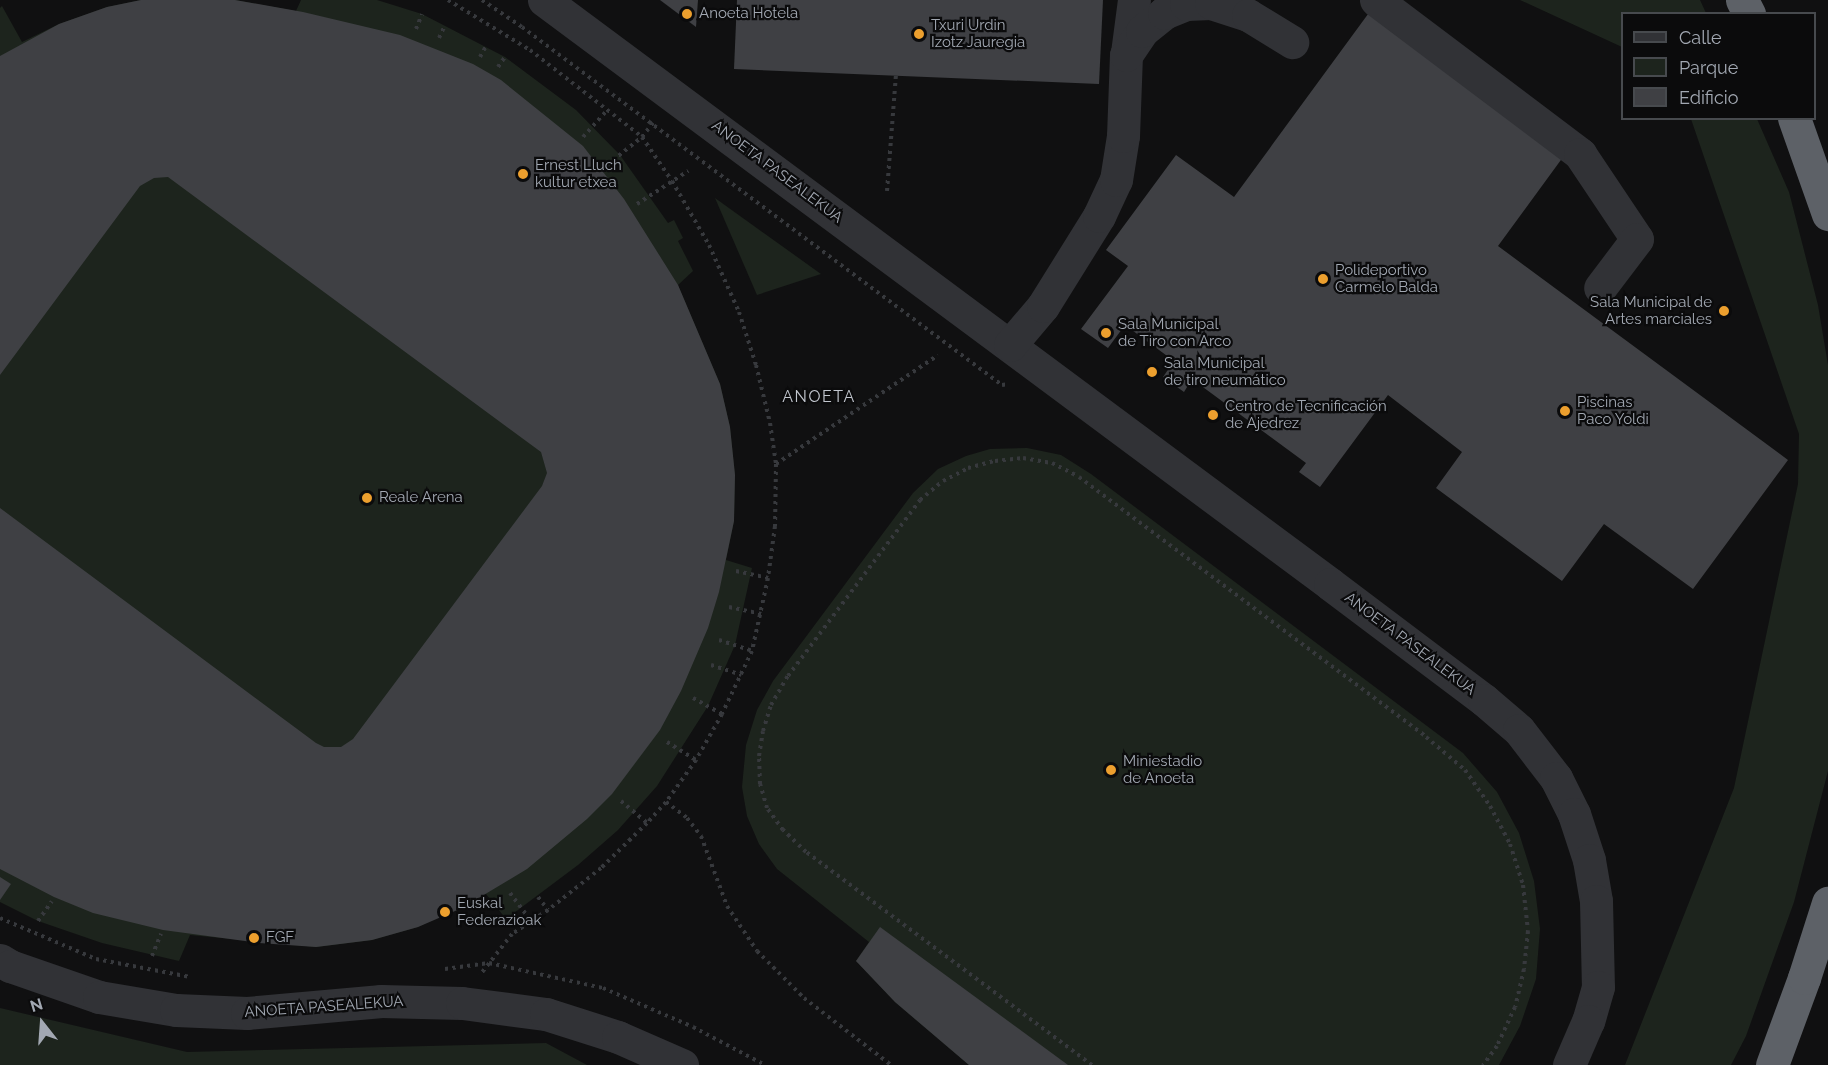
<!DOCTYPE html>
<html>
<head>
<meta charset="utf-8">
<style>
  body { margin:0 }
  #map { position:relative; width:1828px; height:1065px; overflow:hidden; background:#101011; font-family:Raleway,sans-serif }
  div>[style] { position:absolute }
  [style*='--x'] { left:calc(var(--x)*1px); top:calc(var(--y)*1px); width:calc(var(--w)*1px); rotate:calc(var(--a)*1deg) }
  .green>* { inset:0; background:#1d241d }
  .building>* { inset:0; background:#3f4044 }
  .path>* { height:4px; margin-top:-2px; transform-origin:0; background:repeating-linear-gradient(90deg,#37393d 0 3px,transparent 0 7.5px) }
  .minor>* { height:33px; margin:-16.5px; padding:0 16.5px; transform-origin:16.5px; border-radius:16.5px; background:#313236 }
  .highway>* { height:33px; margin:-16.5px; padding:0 16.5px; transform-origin:16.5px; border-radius:16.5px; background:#5d6167 }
  .dots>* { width:16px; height:16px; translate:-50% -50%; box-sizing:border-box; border:3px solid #0b0b0c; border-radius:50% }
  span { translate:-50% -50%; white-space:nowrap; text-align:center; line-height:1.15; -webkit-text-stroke:4.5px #0b0b0c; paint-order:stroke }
  .poi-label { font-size:15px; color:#a2a8b2 }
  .left { translate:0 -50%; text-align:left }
  .right { translate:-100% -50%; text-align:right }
  .street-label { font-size:15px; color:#a2a8b2 }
  .neighbourhood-label { font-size:16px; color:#c2c6ce; letter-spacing:1.5px }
  .legend { position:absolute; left:1621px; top:12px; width:195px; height:108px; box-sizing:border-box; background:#0b0b0c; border:2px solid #474a4e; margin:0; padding:8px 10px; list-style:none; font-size:18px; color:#a2a8b2 }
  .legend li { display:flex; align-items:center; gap:12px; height:30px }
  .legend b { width:30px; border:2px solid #474a4e }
  .north { position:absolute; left:12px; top:993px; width:60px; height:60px; -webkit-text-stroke:4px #0b0b0c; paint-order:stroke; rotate:343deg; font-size:16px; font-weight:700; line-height:24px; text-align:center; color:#a2a8b2 }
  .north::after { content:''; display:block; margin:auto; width:21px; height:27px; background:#a2a8b2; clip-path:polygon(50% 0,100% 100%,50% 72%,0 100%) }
</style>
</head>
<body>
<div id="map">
  <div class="green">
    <div style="clip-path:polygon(141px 0,235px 0,296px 11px,301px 0,377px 0,422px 14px,505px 57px,576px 110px,620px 155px,668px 223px,674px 220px,683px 238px,678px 241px,693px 271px,678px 285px,720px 384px,730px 427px,735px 475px,734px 521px,726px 560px,752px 568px,735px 645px,708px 706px,657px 786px,618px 830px,578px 865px,506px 919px,486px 894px,418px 927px,372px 940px,316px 947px,190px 935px,179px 961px,102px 943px,38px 921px,0 902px,0 8px,2px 6px,22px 42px,59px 24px,107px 7px)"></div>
    <div style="clip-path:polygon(1520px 0,1700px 0,1706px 13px,1622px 14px,1622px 47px)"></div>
    <div style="clip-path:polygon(1691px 119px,1757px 119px,1789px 192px,1818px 305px,1828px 365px,1828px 771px,1794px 902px,1746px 1036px,1731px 1065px,1625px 1065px,1734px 788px,1798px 484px,1799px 434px)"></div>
    <div style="clip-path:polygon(715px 198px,821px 274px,757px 295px)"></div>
    <div style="clip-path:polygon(1027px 448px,1061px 455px,1091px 474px,1463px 753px,1497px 792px,1519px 833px,1534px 881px,1540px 929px,1536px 979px,1520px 1026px,1499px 1065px,969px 1065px,895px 1002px,856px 961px,869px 942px,777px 869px,759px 844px,747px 816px,742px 787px,746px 745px,757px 710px,773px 681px,913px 493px,938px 469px,966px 456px,990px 449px)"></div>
    <div style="clip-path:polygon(0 1008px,187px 1052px,546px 1043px,587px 1065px,0 1065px)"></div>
  </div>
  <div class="building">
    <div style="clip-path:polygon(141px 0,235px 0,303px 12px,400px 35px,473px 64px,501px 80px,583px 146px,624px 199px,678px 285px,720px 384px,730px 427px,735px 475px,734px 521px,719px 592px,708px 628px,681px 691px,660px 730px,612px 794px,587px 819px,527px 869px,462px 908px,418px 927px,372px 940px,316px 947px,259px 943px,163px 930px,93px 913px,54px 897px,0 869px,0 508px,316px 743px,324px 747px,341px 747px,353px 739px,542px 486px,547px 473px,541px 452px,168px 177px,154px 178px,140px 186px,0 375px,0 56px,59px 24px,107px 7px)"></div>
    <div style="clip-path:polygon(660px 0,698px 0,696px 27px)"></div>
    <div style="clip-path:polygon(737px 0,1103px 0,1099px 84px,734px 69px)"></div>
    <div style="clip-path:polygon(1371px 10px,1566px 153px,1498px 246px,1788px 460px,1693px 589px,1604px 524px,1562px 581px,1436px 488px,1462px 452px,1388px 395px,1320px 487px,1299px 472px,1306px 463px,1192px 379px,1184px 392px,1163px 377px,1174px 361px,1125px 325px,1108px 348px,1081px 329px,1128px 266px,1106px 250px,1176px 155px,1234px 197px)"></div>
    <div style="clip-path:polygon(0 877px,11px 884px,0 900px)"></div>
    <div style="clip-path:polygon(880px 927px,1068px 1065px,969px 1065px,895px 1002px,856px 961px)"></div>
  </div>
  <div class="path">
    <div style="--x:448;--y:0;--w:96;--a:31.4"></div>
    <div style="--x:530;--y:50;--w:142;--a:37.8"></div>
    <div style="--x:642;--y:137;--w:53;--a:55.7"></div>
    <div style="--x:672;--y:181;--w:74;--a:60"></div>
    <div style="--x:709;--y:245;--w:73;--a:65.9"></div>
    <div style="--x:739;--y:312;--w:56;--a:72.2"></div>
    <div style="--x:756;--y:365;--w:60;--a:76.4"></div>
    <div style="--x:770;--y:423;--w:41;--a:81.7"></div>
    <div style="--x:776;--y:464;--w:62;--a:90.9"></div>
    <div style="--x:775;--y:526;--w:52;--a:97.7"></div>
    <div style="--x:768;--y:578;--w:75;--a:102.4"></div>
    <div style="--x:752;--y:651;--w:70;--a:115.5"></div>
    <div style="--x:722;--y:714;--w:53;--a:119.5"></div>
    <div style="--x:696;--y:760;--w:52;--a:125.5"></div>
    <div style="--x:666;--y:802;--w:28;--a:132"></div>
    <div style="--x:647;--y:823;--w:64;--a:135.6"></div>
    <div style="--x:601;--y:868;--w:68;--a:141.6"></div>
    <div style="--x:548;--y:910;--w:43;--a:146.3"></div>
    <div style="--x:512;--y:934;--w:52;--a:128"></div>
    <div style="--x:482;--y:0;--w:48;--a:34"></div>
    <div style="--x:522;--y:27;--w:599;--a:36.72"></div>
    <div style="--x:1002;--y:385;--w:7;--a:-8"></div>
    <div style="--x:416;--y:29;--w:16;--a:-68"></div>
    <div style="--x:439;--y:38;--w:14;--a:-65"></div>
    <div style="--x:480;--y:57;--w:13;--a:-61"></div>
    <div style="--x:498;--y:67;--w:12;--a:-55"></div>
    <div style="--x:583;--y:137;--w:36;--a:-48"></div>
    <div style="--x:607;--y:165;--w:45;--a:-38.7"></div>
    <div style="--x:642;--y:137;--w:18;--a:-52"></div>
    <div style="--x:887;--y:191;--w:116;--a:-85.6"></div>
    <div style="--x:637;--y:204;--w:61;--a:-32.9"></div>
    <div style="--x:776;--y:464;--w:195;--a:-33.9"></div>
    <div style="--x:736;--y:571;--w:33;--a:12"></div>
    <div style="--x:729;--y:607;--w:33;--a:12"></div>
    <div style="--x:719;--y:640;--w:35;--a:18"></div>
    <div style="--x:711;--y:665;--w:32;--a:18"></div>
    <div style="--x:693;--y:698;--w:33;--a:29"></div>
    <div style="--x:667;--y:742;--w:34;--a:32"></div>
    <div style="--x:621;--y:801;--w:34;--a:40"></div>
    <div style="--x:666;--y:802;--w:26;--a:37"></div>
    <div style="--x:687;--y:818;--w:23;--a:52"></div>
    <div style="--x:701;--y:836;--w:75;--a:69.6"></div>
    <div style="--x:727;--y:906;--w:54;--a:56.3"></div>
    <div style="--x:757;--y:951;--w:66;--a:45"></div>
    <div style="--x:804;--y:998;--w:110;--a:37.6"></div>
    <div style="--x:510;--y:893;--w:35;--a:53"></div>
    <div style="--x:538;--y:897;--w:16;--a:52"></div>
    <div style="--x:0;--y:918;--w:104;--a:23.1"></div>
    <div style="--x:96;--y:959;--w:96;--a:10.8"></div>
    <div style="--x:38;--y:921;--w:24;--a:-55"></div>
    <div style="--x:152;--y:956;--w:24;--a:-68"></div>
    <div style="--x:445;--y:969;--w:44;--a:-7.8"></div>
    <div style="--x:489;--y:963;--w:117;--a:12.4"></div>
    <div style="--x:603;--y:988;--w:98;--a:23.4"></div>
    <div style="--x:693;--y:1027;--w:81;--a:27.8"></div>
    <div style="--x:1092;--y:1065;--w:357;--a:-143.3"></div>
    <div style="--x:806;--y:852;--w:32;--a:-136"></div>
    <div style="--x:783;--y:830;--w:27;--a:-126"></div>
    <div style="--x:767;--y:808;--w:25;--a:-106"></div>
    <div style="--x:760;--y:784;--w:28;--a:-92"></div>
    <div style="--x:759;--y:756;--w:25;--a:-81"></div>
    <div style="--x:763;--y:731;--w:27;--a:-73"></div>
    <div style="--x:771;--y:705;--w:34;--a:-60"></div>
    <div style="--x:788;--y:676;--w:220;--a:-53.1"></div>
    <div style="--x:920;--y:500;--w:30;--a:-40"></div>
    <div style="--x:943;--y:481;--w:28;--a:-27"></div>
    <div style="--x:968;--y:468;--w:28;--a:-15"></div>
    <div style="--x:995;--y:461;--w:28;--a:-6"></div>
    <div style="--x:1023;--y:458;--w:29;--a:10"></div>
    <div style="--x:1052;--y:463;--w:30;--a:27"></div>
    <div style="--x:1079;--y:477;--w:434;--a:36.8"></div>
    <div style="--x:1426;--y:737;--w:51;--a:40.2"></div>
    <div style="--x:1465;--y:770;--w:44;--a:55.2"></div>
    <div style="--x:1490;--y:806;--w:43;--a:62.2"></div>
    <div style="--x:1510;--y:844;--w:43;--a:72.4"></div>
    <div style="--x:1523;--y:885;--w:46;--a:83.8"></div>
    <div style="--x:1528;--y:931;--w:38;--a:96"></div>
    <div style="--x:1524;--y:969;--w:39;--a:103"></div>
    <div style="--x:1515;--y:1007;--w:43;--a:114.8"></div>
    <div style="--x:1497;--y:1046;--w:24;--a:126"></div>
  </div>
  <div class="minor">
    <div style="--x:544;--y:0;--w:979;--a:36.61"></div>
    <div style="--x:1330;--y:584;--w:193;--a:37"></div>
    <div style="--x:1484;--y:700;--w:46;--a:40.6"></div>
    <div style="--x:1519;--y:730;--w:61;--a:52.4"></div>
    <div style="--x:1556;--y:778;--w:40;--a:63.4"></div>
    <div style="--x:1574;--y:814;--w:48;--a:71.9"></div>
    <div style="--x:1589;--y:860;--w:42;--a:80.3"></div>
    <div style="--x:1596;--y:901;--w:86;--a:88.7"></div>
    <div style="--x:1598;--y:987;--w:35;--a:106"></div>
    <div style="--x:1588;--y:1021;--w:48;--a:113.4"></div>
    <div style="--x:1376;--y:0;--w:256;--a:37"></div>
    <div style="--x:1580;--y:154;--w:102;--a:56.2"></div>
    <div style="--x:1637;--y:239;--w:61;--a:127.1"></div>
    <div style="--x:1127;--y:53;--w:53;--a:-82.5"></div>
    <div style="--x:1010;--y:345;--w:51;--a:-49.8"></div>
    <div style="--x:1043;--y:306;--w:106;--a:-58.1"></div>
    <div style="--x:1099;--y:216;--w:40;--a:-65"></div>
    <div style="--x:1116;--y:180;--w:45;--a:-81"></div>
    <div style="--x:1123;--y:136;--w:81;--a:-87.9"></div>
    <div style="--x:1126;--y:55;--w:29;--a:-56"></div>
    <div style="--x:1142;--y:31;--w:28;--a:-39"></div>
    <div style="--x:1164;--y:13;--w:24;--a:-22"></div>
    <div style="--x:1186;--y:4;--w:25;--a:-2"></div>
    <div style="--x:1211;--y:3;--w:39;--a:18"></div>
    <div style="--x:1248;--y:15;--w:52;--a:31.5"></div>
    <div style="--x:0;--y:960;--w:12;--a:31"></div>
    <div style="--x:10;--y:966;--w:94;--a:19.2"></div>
    <div style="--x:99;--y:997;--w:78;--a:9.6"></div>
    <div style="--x:176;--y:1010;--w:71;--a:2.4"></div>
    <div style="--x:247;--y:1013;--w:135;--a:-5.1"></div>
    <div style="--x:381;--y:1001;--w:81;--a:1.4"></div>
    <div style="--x:462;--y:1003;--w:85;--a:7.5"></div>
    <div style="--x:546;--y:1014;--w:76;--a:17.7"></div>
    <div style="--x:618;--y:1037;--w:70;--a:23.6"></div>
  </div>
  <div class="highway">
    <div style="--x:1742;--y:0;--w:16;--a:63"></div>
    <div style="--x:1794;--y:118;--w:102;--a:70.5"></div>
    <div style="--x:1772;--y:1065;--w:93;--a:-69.8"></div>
    <div style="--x:1804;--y:978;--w:79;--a:-72.3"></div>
  </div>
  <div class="dots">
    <div style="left:687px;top:14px;background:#ec9f2e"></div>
    <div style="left:919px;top:34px;background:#ec9f2e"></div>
    <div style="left:523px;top:174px;background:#ec9f2e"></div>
    <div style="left:1323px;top:279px;background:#ec9f2e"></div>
    <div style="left:1724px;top:311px;background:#ec9f2e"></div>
    <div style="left:1106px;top:333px;background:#ec9f2e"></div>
    <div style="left:1152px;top:372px;background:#ec9f2e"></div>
    <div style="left:1565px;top:411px;background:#ec9f2e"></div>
    <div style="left:1213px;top:415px;background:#ec9f2e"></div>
    <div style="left:367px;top:498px;background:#ec9f2e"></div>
    <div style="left:1111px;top:770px;background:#ec9f2e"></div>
    <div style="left:445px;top:912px;background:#ec9f2e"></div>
    <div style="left:254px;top:938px;background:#ec9f2e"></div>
  </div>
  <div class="poi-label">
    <span class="left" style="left:699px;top:14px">Anoeta Hotela</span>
    <span class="left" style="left:931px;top:34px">Txuri Urdin<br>Izotz Jauregia</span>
    <span class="left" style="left:535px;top:174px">Ernest Lluch<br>kultur etxea</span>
    <span class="left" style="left:1335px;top:279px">Polideportivo<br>Carmelo Balda</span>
    <span class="right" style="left:1712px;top:311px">Sala Municipal de<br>Artes marciales</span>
    <span class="left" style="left:1118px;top:333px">Sala Municipal<br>de Tiro con Arco</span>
    <span class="left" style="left:1164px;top:372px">Sala Municipal<br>de tiro neumático</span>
    <span class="left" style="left:1577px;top:411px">Piscinas<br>Paco Yoldi</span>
    <span class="left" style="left:1225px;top:415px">Centro de Tecnificación<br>de Ajedrez</span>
    <span class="left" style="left:379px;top:498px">Reale Arena</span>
    <span class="left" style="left:1123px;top:770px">Miniestadio<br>de Anoeta</span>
    <span class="left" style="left:457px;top:912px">Euskal<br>Federazioak</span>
    <span class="left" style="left:266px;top:938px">FGF</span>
  </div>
  <div class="street-label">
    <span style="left:777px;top:172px;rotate:37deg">ANOETA PASEALEKUA</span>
    <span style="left:1410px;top:644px;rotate:37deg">ANOETA PASEALEKUA</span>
    <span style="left:324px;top:1007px;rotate:-4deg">ANOETA PASEALEKUA</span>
  </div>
  <div class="neighbourhood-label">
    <span style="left:819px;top:397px">ANOETA</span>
  </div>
  <ul class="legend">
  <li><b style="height:8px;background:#313236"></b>Calle</li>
  <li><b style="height:16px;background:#1d241d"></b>Parque</li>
  <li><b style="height:16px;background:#3f4044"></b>Edificio</li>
  </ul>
  <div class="north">N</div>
</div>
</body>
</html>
